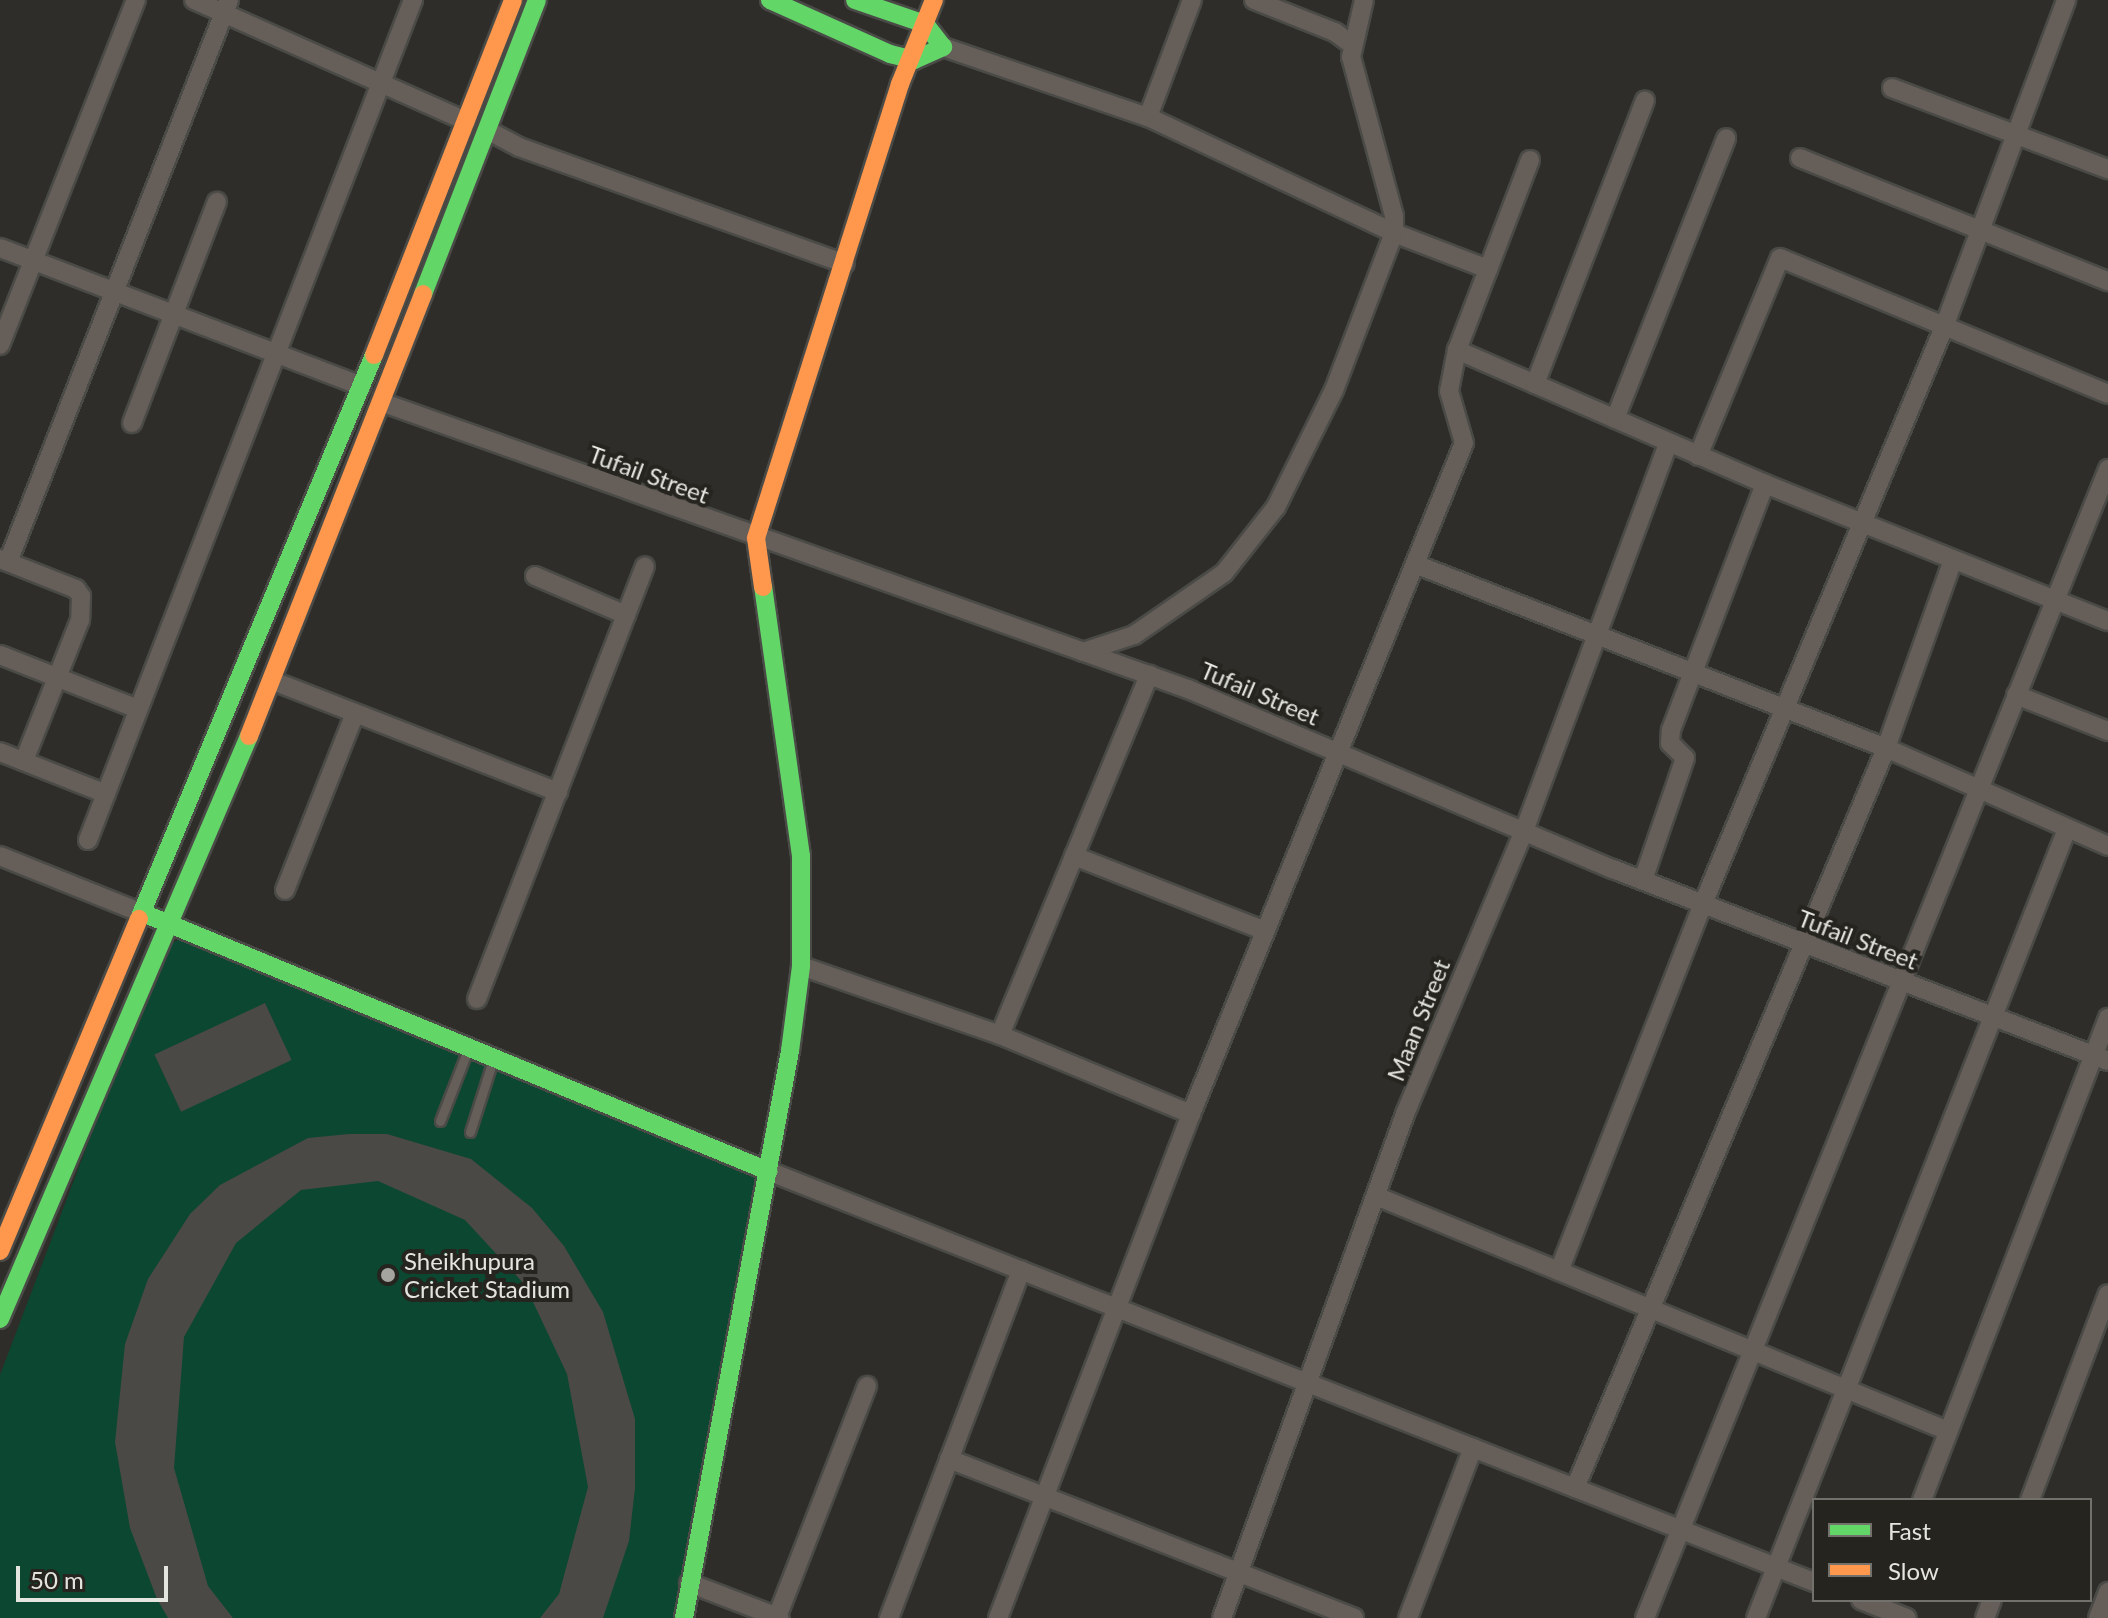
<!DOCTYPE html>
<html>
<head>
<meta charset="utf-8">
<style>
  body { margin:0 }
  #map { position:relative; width:2108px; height:1618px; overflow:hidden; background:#2e2d29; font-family:Lato,sans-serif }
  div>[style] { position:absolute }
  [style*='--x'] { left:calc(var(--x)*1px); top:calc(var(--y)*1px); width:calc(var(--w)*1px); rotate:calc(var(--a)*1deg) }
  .green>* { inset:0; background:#0c4731 }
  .building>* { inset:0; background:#4a4946; transform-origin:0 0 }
  .roads { filter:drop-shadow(2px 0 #4a4a47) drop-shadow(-2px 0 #4a4a47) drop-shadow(0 2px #4a4a47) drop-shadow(0 -2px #4a4a47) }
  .lane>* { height:9px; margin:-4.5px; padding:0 4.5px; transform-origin:4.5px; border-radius:4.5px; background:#665e58 }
  .street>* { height:18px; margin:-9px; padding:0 9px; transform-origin:9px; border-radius:9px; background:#665e58 }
  .fast>* { height:18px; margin:-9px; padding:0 9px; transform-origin:9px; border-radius:9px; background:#63d668 }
  .slow>* { height:18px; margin:-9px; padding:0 9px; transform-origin:9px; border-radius:9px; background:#ff974d }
  .dots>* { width:22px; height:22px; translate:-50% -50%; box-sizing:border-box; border:4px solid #25241e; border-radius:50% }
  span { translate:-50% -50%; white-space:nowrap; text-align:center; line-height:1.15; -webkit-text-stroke:8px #25241e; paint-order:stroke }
  .street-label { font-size:24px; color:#e5e5e0 }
  .poi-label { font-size:24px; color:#e5e5e0 }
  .left { translate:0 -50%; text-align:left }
  .legend { position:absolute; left:1812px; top:1498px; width:280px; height:104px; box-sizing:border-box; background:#25241e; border:2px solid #72716c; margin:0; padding:10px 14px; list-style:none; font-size:24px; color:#e5e5e0 }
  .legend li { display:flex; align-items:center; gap:16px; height:40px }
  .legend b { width:40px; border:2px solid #72716c }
  .scale { position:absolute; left:16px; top:1566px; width:152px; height:36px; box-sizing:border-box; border:4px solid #e5e5e0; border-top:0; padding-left:10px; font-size:24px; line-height:28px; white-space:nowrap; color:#e5e5e0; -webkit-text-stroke:6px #25241e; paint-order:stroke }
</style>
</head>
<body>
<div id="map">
  <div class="green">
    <div style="clip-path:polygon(188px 935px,757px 1174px,674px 1618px,0 1618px,0 1375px,162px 948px)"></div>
  </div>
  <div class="building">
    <div style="left:265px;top:1003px;width:63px;height:122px;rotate:65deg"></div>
    <div style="clip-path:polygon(349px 1134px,387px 1134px,471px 1159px,532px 1208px,564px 1246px,603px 1312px,635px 1419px,635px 1488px,629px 1541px,603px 1618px,540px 1618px,559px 1594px,588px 1487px,567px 1374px,525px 1285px,465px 1220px,378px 1181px,301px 1190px,236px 1243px,184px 1337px,174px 1468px,208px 1586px,233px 1618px,168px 1618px,157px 1599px,130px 1528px,115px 1442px,125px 1344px,148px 1279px,190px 1214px,220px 1185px,308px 1138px)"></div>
  </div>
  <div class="roads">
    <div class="lane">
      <div style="--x:440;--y:1121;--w:77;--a:-68.7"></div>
      <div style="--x:470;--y:1132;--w:76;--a:-72.3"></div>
    </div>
    <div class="street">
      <div style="--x:194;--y:0;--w:298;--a:24"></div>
      <div style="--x:1254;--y:0;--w:87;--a:21.6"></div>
      <div style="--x:1335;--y:32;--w:21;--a:37"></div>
      <div style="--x:943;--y:47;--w:217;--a:18.9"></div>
      <div style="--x:1148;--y:117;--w:272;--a:25.2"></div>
      <div style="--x:1394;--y:233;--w:101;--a:21"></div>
      <div style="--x:1892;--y:88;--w:231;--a:20.6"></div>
      <div style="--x:1148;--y:117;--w:125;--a:-69.4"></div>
      <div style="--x:489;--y:131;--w:34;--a:28"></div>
      <div style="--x:519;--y:147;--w:346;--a:19.7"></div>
      <div style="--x:1800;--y:158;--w:332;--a:21.8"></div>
      <div style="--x:1530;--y:160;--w:204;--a:111"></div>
      <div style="--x:1457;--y:350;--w:336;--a:23.5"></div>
      <div style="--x:1765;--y:484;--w:369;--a:21.8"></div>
      <div style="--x:0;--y:248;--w:387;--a:20.9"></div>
      <div style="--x:0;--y:345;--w:371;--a:-68.5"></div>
      <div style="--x:1535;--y:384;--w:304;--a:-68.8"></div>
      <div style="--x:381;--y:402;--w:857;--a:19.58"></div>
      <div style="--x:1188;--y:689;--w:462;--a:23"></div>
      <div style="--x:1613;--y:869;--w:531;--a:21.2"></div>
      <div style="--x:1615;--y:419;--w:302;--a:-68.4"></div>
      <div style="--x:132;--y:423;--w:237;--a:-69"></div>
      <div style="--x:1698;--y:456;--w:214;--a:-67.5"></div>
      <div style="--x:1780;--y:258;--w:355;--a:22.5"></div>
      <div style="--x:0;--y:559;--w:82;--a:21.5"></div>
      <div style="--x:76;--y:589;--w:9;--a:54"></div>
      <div style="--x:81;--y:596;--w:24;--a:92"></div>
      <div style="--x:80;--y:620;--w:152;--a:111.7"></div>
      <div style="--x:8;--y:562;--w:604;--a:-68.53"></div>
      <div style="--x:1415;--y:564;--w:506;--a:21.34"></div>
      <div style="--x:1886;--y:748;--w:243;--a:23.8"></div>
      <div style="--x:535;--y:576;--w:99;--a:23.2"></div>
      <div style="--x:1083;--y:652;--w:54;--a:-18.4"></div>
      <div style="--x:1134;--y:635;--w:109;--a:-34.6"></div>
      <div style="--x:1224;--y:573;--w:84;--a:-51.8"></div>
      <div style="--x:1276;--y:507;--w:131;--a:-63.6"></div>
      <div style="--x:1334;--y:390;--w:168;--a:-69.1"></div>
      <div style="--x:1394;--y:233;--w:17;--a:-90"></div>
      <div style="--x:1394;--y:216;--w:165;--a:-105.1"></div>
      <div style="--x:1351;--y:57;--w:58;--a:-77.2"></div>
      <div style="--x:0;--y:655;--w:148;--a:21.4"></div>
      <div style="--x:273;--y:681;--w:306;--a:21.3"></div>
      <div style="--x:2016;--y:695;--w:99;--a:21.4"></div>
      <div style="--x:0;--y:752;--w:114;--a:21.6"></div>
      <div style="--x:88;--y:840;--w:901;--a:-68.85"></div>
      <div style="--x:0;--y:856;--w:153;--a:21.9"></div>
      <div style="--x:1074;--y:856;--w:205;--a:21.4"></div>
      <div style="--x:1643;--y:880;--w:129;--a:-71"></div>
      <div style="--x:1685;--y:758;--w:21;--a:-135"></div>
      <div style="--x:1670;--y:743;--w:13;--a:-86"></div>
      <div style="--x:1671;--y:730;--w:263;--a:-69.1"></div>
      <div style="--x:285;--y:890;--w:190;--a:-68.4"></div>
      <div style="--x:801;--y:966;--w:211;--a:19.1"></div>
      <div style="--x:1000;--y:1035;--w:207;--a:22.5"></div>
      <div style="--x:477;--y:999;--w:464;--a:-68.8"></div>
      <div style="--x:1000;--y:1035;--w:390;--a:-67.5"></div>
      <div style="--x:768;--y:1171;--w:1124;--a:21.45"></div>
      <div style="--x:1376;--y:1196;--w:618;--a:22.33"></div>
      <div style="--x:1559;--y:1271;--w:394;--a:-68.6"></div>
      <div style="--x:1703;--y:904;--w:625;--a:-67.33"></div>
      <div style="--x:1944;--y:327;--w:349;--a:-69.5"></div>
      <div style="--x:949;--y:1459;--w:435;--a:21.4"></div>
      <div style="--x:1575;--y:1488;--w:803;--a:-67.2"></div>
      <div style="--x:1886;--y:748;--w:200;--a:-70.4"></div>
      <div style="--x:1922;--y:1500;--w:517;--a:-68.9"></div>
      <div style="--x:2030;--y:1500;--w:220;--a:-69.3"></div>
      <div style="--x:689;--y:1583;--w:97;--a:21"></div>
      <div style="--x:1861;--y:1600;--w:49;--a:21.4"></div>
      <div style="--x:777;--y:1617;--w:248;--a:-68.7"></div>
      <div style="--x:889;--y:1618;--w:372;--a:-69.2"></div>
      <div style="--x:998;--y:1618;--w:540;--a:-69.05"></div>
      <div style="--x:1191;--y:1114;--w:724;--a:-67.86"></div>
      <div style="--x:1464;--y:443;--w:54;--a:-106.1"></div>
      <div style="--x:1449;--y:391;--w:42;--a:-79"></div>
      <div style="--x:1222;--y:1618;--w:536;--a:-70.04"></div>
      <div style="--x:1405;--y:1114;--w:307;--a:-67.2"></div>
      <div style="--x:1524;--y:831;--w:414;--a:-69.6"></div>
      <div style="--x:1408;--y:1618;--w:182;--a:-69.1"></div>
      <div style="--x:1645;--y:1618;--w:1239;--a:-68.05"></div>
      <div style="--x:1756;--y:1618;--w:848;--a:-68.49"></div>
      <div style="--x:1985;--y:1618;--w:19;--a:-69"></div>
      <div style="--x:2098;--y:1618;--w:28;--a:-69"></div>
    </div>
    <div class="fast">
      <div style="--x:770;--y:0;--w:132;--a:24.2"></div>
      <div style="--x:890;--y:54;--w:25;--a:14"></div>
      <div style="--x:914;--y:60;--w:32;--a:-24"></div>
      <div style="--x:943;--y:47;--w:29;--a:-128"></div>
      <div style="--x:925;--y:24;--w:74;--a:-161.1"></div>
      <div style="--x:423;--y:294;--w:315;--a:-68.8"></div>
      <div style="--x:150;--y:916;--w:669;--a:22.42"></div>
      <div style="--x:139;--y:919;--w:611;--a:-67.38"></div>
      <div style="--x:0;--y:1319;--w:634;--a:-66.87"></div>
      <div style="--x:684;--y:1618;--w:577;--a:-79.41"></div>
      <div style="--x:790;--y:1051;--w:86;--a:-82.6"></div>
      <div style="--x:801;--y:966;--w:110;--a:-90"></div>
      <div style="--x:801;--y:856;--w:272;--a:-98"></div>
    </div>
    <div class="slow">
      <div style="--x:374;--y:355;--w:381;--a:-68.6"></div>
      <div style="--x:763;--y:587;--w:49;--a:-98.1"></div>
      <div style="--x:756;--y:538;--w:476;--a:-72.4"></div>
      <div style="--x:900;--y:84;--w:91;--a:-68"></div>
      <div style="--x:249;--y:736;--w:475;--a:-68.5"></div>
      <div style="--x:0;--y:1251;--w:360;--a:-67.3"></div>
    </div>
  </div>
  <div class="dots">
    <div style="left:388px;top:1275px;background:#a5a5a0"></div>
  </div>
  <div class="street-label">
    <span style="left:649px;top:474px;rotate:20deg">Tufail Street</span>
    <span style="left:1260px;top:693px;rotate:23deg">Tufail Street</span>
    <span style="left:1858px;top:939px;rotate:21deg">Tufail Street</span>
    <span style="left:1418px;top:1020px;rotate:-68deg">Maan Street</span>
  </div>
  <div class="poi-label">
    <span class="left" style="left:404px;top:1275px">Sheikhupura<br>Cricket Stadium</span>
  </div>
  <ul class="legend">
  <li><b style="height:10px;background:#63d668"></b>Fast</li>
  <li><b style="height:10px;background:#ff974d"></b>Slow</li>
  </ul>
  <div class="scale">50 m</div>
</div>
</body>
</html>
